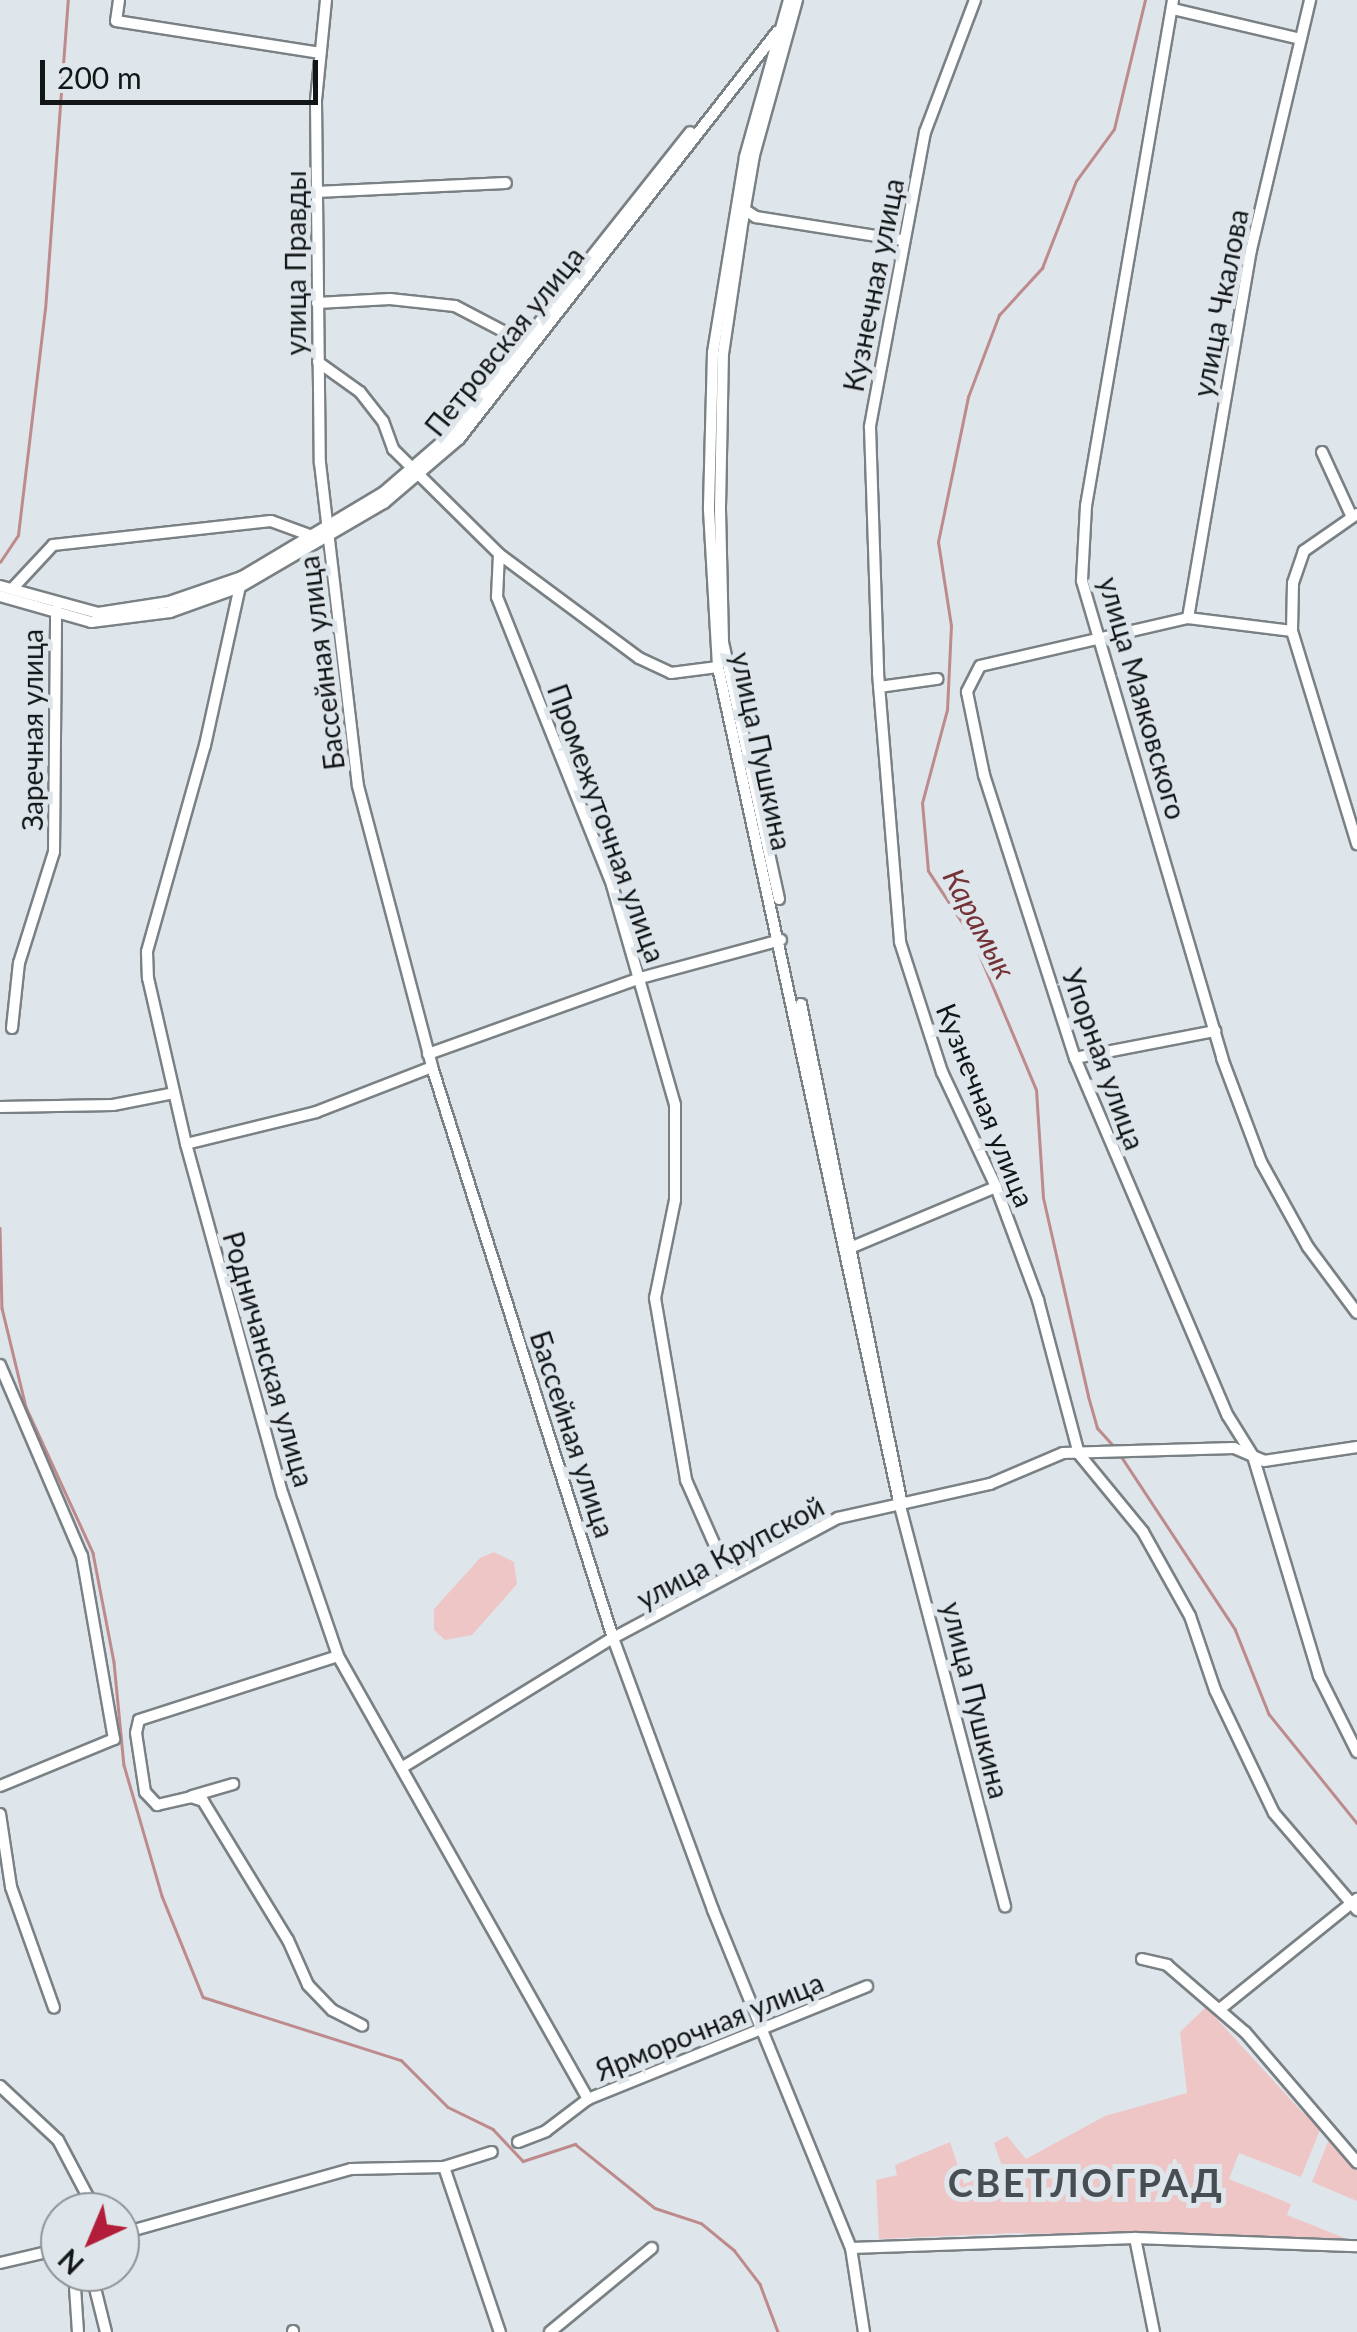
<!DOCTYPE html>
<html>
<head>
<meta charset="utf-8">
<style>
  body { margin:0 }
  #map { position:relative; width:1357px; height:2332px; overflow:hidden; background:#dfe6eb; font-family:Lato,sans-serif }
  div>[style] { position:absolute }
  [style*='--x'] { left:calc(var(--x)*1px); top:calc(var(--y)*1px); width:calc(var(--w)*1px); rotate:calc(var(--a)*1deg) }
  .green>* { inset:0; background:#efc6c6 }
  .stream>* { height:2.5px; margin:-1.25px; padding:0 1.25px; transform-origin:1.25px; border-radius:1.25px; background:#be8b8c }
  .roads { filter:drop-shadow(2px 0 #7a8184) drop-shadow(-2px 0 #7a8184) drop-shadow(0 2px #7a8184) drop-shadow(0 -2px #7a8184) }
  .minor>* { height:10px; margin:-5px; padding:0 5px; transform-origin:5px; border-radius:5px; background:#fff }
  span { translate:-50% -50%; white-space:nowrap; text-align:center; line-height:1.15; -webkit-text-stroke:10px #dfe6eb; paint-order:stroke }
  .street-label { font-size:28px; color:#131617 }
  .water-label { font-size:30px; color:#733236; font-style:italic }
  .district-label { font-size:38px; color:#484e52; font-weight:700; letter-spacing:2.5px }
  .north { position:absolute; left:40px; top:2192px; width:100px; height:100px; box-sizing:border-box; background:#dfe6eb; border:2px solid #8d9396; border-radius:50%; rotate:224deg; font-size:28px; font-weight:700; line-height:40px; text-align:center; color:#131617 }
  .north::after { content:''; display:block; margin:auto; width:35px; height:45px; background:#b21e39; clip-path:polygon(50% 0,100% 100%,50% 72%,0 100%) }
  .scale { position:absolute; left:40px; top:60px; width:278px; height:45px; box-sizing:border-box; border:5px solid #131617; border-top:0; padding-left:12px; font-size:30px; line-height:35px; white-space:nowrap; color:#131617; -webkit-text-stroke:8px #dfe6eb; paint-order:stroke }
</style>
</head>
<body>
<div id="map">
  <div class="green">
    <div style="clip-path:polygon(494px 1552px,514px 1562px,517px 1584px,472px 1635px,445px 1640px,434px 1630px,434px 1609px,480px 1558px)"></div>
    <div style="clip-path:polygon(1206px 2007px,1302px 2112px,1322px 2125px,1301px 2177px,1239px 2153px,1229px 2179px,1291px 2204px,1287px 2215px,1352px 2241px,1014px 2233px,879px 2239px,876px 2180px,897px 2175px,895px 2165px,950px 2142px,964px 2184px,1003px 2169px,994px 2143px,1007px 2136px,1026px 2159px,1105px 2116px,1187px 2093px,1180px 2032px)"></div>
    <div style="clip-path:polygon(1331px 2134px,1357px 2167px,1357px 2201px,1312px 2182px)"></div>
  </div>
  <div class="stream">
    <div style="--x:0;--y:562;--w:32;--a:-56"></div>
    <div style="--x:18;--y:535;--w:227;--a:-83.2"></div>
    <div style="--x:45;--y:310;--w:311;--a:-85.8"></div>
    <div style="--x:0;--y:1228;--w:80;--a:88.6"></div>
    <div style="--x:2;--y:1308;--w:102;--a:76.4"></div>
    <div style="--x:26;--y:1407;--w:161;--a:65.3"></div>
    <div style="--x:93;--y:1553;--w:111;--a:79.1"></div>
    <div style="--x:114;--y:1662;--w:103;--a:84.5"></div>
    <div style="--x:124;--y:1765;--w:136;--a:73.8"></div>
    <div style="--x:162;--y:1896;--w:109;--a:67.9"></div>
    <div style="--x:203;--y:1997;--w:208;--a:17.7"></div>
    <div style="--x:401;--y:2060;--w:66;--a:45"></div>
    <div style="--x:448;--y:2107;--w:50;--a:26.1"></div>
    <div style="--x:493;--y:2129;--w:44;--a:46.8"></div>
    <div style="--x:523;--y:2161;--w:55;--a:-18.1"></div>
    <div style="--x:575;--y:2144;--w:102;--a:38.7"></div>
    <div style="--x:655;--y:2208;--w:48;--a:18.1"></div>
    <div style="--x:701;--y:2223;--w:43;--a:39.3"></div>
    <div style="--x:734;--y:2250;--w:43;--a:52.6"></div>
    <div style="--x:760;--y:2284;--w:51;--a:69.4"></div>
    <div style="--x:1113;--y:1446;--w:24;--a:-132"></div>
    <div style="--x:1097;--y:1428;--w:33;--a:-106"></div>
    <div style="--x:1088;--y:1396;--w:203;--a:-102.8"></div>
    <div style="--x:1043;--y:1198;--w:108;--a:-93.7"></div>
    <div style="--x:1036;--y:1090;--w:165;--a:-112.8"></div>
    <div style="--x:972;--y:938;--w:80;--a:-123.3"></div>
    <div style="--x:928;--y:871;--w:68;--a:-95"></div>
    <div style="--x:922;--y:803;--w:96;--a:-75"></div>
    <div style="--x:947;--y:710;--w:84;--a:-87.3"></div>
    <div style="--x:951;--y:626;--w:85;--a:-98.8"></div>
    <div style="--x:938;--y:542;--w:148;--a:-78.3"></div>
    <div style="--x:968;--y:397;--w:88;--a:-69.3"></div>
    <div style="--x:999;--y:315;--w:64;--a:-47.5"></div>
    <div style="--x:1042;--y:268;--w:93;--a:-68.7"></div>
    <div style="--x:1076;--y:181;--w:64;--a:-53.8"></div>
    <div style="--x:1114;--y:129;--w:133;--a:-76.5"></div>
    <div style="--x:1121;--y:1456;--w:207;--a:56.6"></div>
    <div style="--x:1235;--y:1629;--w:92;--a:68.2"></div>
    <div style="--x:1269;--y:1714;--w:140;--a:51.1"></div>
  </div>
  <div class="roads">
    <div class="minor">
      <div style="--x:119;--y:0;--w:21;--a:98"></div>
      <div style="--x:116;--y:21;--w:207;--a:8.9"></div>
      <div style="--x:326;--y:0;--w:101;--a:95.7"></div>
      <div style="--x:316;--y:101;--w:362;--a:89.4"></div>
      <div style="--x:320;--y:463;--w:325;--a:83.3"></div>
      <div style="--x:358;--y:786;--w:291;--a:75.2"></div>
      <div style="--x:432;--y:1067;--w:599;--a:72.41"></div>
      <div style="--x:613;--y:1638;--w:290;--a:69.8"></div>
      <div style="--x:713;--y:1910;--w:365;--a:67.8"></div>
      <div style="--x:851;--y:2248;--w:85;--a:81.2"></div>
      <div style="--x:789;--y:0;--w:163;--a:105.7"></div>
      <div style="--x:745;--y:157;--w:199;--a:99.3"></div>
      <div style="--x:713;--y:353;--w:157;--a:91.5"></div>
      <div style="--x:709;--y:510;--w:157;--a:86.7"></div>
      <div style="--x:718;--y:667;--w:859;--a:77.76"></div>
      <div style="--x:900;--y:1506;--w:414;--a:75.3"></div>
      <div style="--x:975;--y:0;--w:141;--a:110.7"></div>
      <div style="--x:925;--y:132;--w:300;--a:100.6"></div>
      <div style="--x:870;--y:427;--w:246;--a:88.1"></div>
      <div style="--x:878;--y:673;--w:270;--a:85.3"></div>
      <div style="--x:900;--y:942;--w:137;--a:72.1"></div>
      <div style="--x:942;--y:1072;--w:127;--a:64.8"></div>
      <div style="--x:996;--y:1187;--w:121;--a:69.6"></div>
      <div style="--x:1038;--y:1300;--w:159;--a:75.1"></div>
      <div style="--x:1079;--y:1454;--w:101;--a:50.6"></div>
      <div style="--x:1143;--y:1532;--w:96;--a:60.8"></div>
      <div style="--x:1190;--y:1616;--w:78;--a:71.3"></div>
      <div style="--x:1215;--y:1690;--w:136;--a:64.4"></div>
      <div style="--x:1274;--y:1813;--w:128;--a:49.4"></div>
      <div style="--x:1173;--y:0;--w:513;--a:99.76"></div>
      <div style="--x:1086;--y:506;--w:75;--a:93.1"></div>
      <div style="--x:1082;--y:581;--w:497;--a:73.6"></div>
      <div style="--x:1222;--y:1058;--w:111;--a:69.4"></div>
      <div style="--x:1261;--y:1162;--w:97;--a:61.1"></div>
      <div style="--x:1308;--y:1247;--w:82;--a:53.4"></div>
      <div style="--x:1173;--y:9;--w:131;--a:13.2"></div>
      <div style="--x:316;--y:192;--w:190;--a:-2.7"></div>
      <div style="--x:742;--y:208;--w:17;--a:33"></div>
      <div style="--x:756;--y:217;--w:148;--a:9"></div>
      <div style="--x:317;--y:303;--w:73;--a:-3.1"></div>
      <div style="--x:390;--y:299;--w:65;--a:6.1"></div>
      <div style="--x:455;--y:306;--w:78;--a:27.6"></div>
      <div style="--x:318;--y:362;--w:52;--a:35.5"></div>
      <div style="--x:360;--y:392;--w:37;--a:52"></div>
      <div style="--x:383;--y:421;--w:30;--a:70"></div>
      <div style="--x:393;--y:449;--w:149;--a:44.7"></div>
      <div style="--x:499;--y:554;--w:174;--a:36.6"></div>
      <div style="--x:639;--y:658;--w:35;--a:25"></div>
      <div style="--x:671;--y:673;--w:47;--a:-7.3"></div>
      <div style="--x:1322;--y:452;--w:69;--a:65.3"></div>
      <div style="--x:1357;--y:514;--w:65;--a:145.1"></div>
      <div style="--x:1304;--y:551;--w:34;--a:109"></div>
      <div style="--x:1293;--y:583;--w:48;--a:91.2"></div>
      <div style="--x:1292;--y:631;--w:223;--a:73"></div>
      <div style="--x:499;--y:554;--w:43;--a:92.7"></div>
      <div style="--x:497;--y:597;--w:310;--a:68.2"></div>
      <div style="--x:612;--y:885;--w:229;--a:74"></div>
      <div style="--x:675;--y:1105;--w:95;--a:90"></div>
      <div style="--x:675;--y:1200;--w:100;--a:101.5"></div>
      <div style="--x:655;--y:1298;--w:185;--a:80.3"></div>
      <div style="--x:686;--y:1480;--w:104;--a:66.1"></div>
      <div style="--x:242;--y:577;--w:172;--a:102.4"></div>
      <div style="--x:205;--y:745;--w:215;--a:105.7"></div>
      <div style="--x:147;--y:952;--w:26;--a:88"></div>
      <div style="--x:148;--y:978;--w:170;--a:77.1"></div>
      <div style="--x:186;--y:1144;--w:364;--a:74.6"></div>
      <div style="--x:283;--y:1495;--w:170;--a:71.1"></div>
      <div style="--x:338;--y:1656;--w:509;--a:60.56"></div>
      <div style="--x:0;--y:586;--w:102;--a:15.4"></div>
      <div style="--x:98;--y:613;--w:72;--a:-8.8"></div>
      <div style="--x:169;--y:602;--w:77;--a:-18.9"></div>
      <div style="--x:242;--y:577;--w:165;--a:-30.9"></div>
      <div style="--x:384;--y:492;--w:89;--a:-40.9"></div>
      <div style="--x:451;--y:434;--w:385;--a:-51.6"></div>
      <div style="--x:12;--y:589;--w:60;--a:-47"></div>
      <div style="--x:53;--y:545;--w:219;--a:-6.3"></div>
      <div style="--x:271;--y:521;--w:40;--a:20.2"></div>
      <div style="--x:0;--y:596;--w:95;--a:15.9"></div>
      <div style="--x:91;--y:622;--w:80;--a:-7.2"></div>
      <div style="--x:170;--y:612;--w:74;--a:-19.7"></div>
      <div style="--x:240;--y:587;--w:167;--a:-30.3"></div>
      <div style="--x:384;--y:503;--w:99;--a:-40.5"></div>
      <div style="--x:459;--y:439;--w:517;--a:-52"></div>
      <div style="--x:1188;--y:618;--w:373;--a:-80.3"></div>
      <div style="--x:1251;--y:250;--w:257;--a:-76.7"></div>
      <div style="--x:1292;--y:631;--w:105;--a:-172.9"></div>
      <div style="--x:1188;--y:618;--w:213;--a:167"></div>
      <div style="--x:980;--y:666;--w:29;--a:117"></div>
      <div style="--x:967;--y:692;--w:85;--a:78.4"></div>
      <div style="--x:984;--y:775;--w:297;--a:72.2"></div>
      <div style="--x:1075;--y:1058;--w:389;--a:66.9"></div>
      <div style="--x:1228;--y:1416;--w:47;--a:58"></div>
      <div style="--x:1253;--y:1456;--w:230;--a:73.3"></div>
      <div style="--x:1319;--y:1676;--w:85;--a:63.4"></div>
      <div style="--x:879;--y:687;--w:59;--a:-7.9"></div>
      <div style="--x:779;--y:899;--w:263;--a:-102.3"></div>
      <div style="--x:723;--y:642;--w:134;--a:-91.3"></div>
      <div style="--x:720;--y:508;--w:154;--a:-88.9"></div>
      <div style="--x:723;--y:354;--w:136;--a:-81.6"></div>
      <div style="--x:743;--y:219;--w:65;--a:-80.2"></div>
      <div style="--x:754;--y:155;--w:161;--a:-74.5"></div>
      <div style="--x:801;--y:1004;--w:506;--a:78.6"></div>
      <div style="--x:12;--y:1028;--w:65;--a:-83.9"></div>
      <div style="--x:19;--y:963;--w:116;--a:-72.5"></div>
      <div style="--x:54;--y:852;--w:242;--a:-89.5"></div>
      <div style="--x:428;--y:1054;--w:225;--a:-19.7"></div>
      <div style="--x:640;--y:978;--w:146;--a:-15.1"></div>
      <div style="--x:1075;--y:1058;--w:143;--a:-10.9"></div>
      <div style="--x:0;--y:1107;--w:113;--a:-1"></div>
      <div style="--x:113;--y:1105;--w:62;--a:-11.1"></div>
      <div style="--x:186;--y:1144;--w:134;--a:-13.8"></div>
      <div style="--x:316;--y:1112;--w:124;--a:-21.2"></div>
      <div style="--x:850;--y:1248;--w:158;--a:-22.7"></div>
      <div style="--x:0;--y:1365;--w:208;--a:66.8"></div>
      <div style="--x:82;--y:1556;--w:186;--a:80.1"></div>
      <div style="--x:114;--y:1739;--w:123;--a:157.6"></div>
      <div style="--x:338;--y:1656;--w:209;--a:162.2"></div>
      <div style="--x:139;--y:1720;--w:13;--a:103"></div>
      <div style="--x:136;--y:1733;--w:60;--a:81.3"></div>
      <div style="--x:145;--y:1792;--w:18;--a:47"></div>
      <div style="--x:157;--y:1805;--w:35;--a:-13"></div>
      <div style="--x:191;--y:1797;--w:13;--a:18"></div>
      <div style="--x:203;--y:1801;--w:163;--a:58.6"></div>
      <div style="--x:288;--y:1940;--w:49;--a:66"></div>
      <div style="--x:308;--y:1985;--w:35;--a:46"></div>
      <div style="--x:332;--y:2010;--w:34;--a:27"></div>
      <div style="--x:403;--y:1767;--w:246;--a:-31.6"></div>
      <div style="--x:613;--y:1638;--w:255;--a:-28.1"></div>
      <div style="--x:838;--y:1518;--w:156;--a:-12.6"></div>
      <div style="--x:990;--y:1484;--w:79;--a:-23"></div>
      <div style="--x:1063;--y:1453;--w:171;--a:-1.7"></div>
      <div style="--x:1234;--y:1448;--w:33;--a:23"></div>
      <div style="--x:1264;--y:1461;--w:94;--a:-8.6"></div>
      <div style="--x:192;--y:1796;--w:43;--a:-16.3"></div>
      <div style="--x:0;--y:1814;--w:74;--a:81.4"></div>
      <div style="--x:11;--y:1887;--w:128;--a:70.4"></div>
      <div style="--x:1142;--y:1959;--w:26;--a:13"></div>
      <div style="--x:1167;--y:1965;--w:103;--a:40.7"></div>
      <div style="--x:1245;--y:2032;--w:172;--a:49.3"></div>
      <div style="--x:1220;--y:2009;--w:176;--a:-38.8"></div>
      <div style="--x:0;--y:2086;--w:79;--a:43"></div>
      <div style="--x:58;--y:2140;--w:81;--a:62.2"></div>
      <div style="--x:518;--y:2142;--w:30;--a:-21"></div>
      <div style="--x:546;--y:2131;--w:53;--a:-37.3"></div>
      <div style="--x:588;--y:2099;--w:301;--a:-22"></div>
      <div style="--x:444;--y:2167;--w:174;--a:71.3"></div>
      <div style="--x:120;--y:2234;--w:240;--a:-15.7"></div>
      <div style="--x:351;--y:2169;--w:93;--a:-1.2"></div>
      <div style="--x:444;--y:2167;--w:50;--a:-17.4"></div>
      <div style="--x:1135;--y:2238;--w:96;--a:78.6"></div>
      <div style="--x:851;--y:2248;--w:284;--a:-2"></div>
      <div style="--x:1135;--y:2238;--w:222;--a:2.1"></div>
      <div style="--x:0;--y:2263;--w:62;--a:-13.1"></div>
      <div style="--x:74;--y:2272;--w:60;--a:86.2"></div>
      <div style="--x:91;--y:2272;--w:62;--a:76"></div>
      <div style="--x:293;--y:2331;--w:1;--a:90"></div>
      <div style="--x:550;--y:2332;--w:132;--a:-39.5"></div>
    </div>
  </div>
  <div class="street-label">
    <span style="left:295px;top:263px;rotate:-90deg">улица Правды</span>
    <span style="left:873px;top:285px;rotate:-79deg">Кузнечная улица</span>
    <span style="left:1220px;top:303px;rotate:-79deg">улица Чкалова</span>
    <span style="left:504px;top:341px;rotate:-51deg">Петровская улица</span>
    <span style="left:321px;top:663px;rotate:-97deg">Бассейная улица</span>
    <span style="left:1143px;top:698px;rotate:74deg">улица Маяковского</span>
    <span style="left:32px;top:730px;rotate:-90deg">Заречная улица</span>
    <span style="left:762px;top:751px;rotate:78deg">улица Пушкина</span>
    <span style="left:607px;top:823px;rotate:70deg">Промежуточная улица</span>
    <span style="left:1104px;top:1059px;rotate:70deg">Упорная улица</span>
    <span style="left:986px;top:1105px;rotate:68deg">Кузнечная улица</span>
    <span style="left:269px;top:1359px;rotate:74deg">Родничанская улица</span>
    <span style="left:573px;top:1434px;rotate:72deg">Бассейная улица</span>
    <span style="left:730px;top:1552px;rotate:-28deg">улица Крупской</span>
    <span style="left:976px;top:1700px;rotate:76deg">улица Пушкина</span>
    <span style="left:709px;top:2026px;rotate:-22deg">Ярморочная улица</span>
  </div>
  <div class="water-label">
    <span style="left:980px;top:923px;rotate:62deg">Карамык</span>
  </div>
  <div class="district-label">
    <span style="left:1086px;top:2183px">СВЕТЛОГРАД</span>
  </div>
  <div class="north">N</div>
  <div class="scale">200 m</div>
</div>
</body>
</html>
